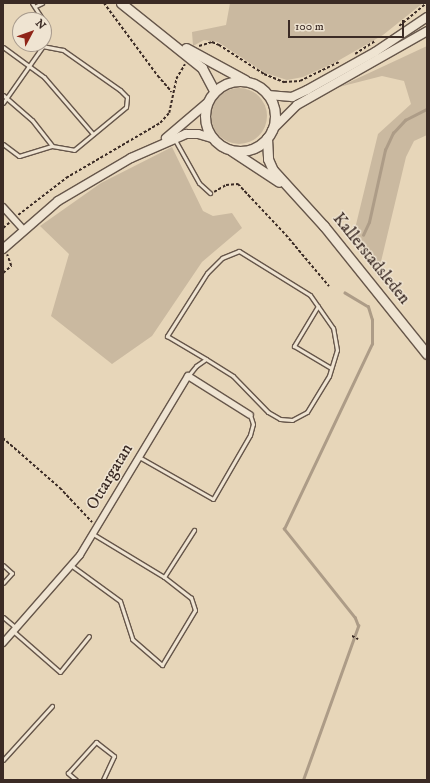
<!DOCTYPE html>
<html>
<head>
<meta charset="utf-8">
<style>
  body { margin:0 }
  #map { position:relative; width:430px; height:783px; overflow:hidden; background:#e7d6b9; font-family:"IM FELL DW Pica",serif }
  div>[style] { position:absolute }
  [style*='--x'] { left:calc(var(--x)*1px); top:calc(var(--y)*1px); width:calc(var(--w)*1px); rotate:calc(var(--a)*1deg) }
  .green>* { inset:0; background:#cab9a0 }
  .round { border-radius:50% }
  .stream>* { height:2.5px; margin:-1.25px; padding:0 1.25px; transform-origin:1.25px; border-radius:1.25px; background:#ad9c87 }
  .path>* { height:1.5px; margin-top:-0.75px; transform-origin:0; background:repeating-linear-gradient(90deg,#3b2b25 0 3px,transparent 0 5px) }
  .roads { filter:drop-shadow(1px 0 #66564a) drop-shadow(-1px 0 #66564a) drop-shadow(0 1px #66564a) drop-shadow(0 -1px #66564a) }
  .service>* { height:3px; margin:-1.5px; padding:0 1.5px; transform-origin:1.5px; border-radius:1.5px; background:#efe4d2 }
  .minor>* { height:6px; margin:-3px; padding:0 3px; transform-origin:3px; border-radius:3px; background:#efe4d2 }
  .tertiary>* { height:8px; margin:-4px; padding:0 4px; transform-origin:4px; border-radius:4px; background:#efe4d2 }
  .secondary>* { height:9px; margin:-4.5px; padding:0 4.5px; transform-origin:4.5px; border-radius:4.5px; background:#efe4d2 }
  .secondary>.ring { margin:-4.5px; padding:0; box-sizing:content-box; background:none; border:9px solid #efe4d2; border-radius:50% }
  span { translate:-50% -50%; white-space:nowrap; text-align:center; line-height:1.15; -webkit-text-stroke:3px #efe4d2; paint-order:stroke }
  .street-label { font-size:17px; color:#3b2b25 }
  .frame { position:absolute; inset:0; border:4px solid #3b2b25; pointer-events:none }
  .north { position:absolute; left:12px; top:12px; width:40px; height:40px; box-sizing:border-box; background:#efe4d2; border:1px solid #a79a8d; border-radius:50%; rotate:49deg; font-size:11px; font-weight:700; line-height:16px; text-align:center; color:#3b2b25 }
  .north::after { content:''; display:block; margin:auto; width:14px; height:18px; background:#8f2418; clip-path:polygon(50% 0,100% 100%,50% 72%,0 100%) }
  .scale { position:absolute; left:288px; top:20px; width:116px; height:18px; box-sizing:border-box; border:2px solid #3b2b25; border-top:0; padding-left:5px; font-size:12px; line-height:14px; white-space:nowrap; color:#3b2b25; -webkit-text-stroke:3px #efe4d2; paint-order:stroke }
</style>
</head>
<body>
<div id="map">
  <div class="green">
    <div style="clip-path:polygon(230px 3px,423px 3px,383px 35px,336px 62px,303px 77px,287px 80px,265px 73px,218px 42px,204px 40px,193px 46px,192px 32px,226px 25px)"></div>
    <div style="clip-path:polygon(427px 46px,427px 135px,414px 141px,406px 157px,379px 270px,352px 241px,378px 134px,411px 104px,404px 81px,382px 76px,339px 87px)"></div>
    <div class="round" style="left:211px;top:88px;width:56px;height:56px"></div>
    <div style="clip-path:polygon(172px 147px,203px 211px,213px 216px,232px 213px,242px 228px,202px 262px,152px 336px,112px 364px,51px 316px,69px 254px,40px 226px,101px 183px)"></div>
  </div>
  <div class="stream">
    <div style="--x:363;--y:235;--w:14;--a:-65"></div>
    <div style="--x:369;--y:222;--w:74;--a:-77.5"></div>
    <div style="--x:385;--y:150;--w:19;--a:-65"></div>
    <div style="--x:393;--y:133;--w:18;--a:-47"></div>
    <div style="--x:405;--y:120;--w:25;--a:-27"></div>
    <div style="--x:303;--y:780;--w:164;--a:-70.3"></div>
    <div style="--x:358;--y:626;--w:9;--a:-111"></div>
    <div style="--x:355;--y:618;--w:114;--a:-128.6"></div>
    <div style="--x:284;--y:529;--w:205;--a:-64.6"></div>
    <div style="--x:372;--y:344;--w:24;--a:-90"></div>
    <div style="--x:372;--y:320;--w:14;--a:-107"></div>
    <div style="--x:368;--y:307;--w:27;--a:-149"></div>
  </div>
  <div class="path">
    <div style="--x:104;--y:3;--w:91;--a:53.5"></div>
    <div style="--x:158;--y:76;--w:21;--a:49"></div>
    <div style="--x:399;--y:26;--w:35;--a:-40"></div>
    <div style="--x:199;--y:46;--w:14;--a:-17"></div>
    <div style="--x:212;--y:42;--w:8;--a:23"></div>
    <div style="--x:219;--y:45;--w:54;--a:32.8"></div>
    <div style="--x:264;--y:74;--w:22;--a:22"></div>
    <div style="--x:284;--y:82;--w:16;--a:-4"></div>
    <div style="--x:300;--y:81;--w:43;--a:-26"></div>
    <div style="--x:355;--y:54;--w:24;--a:-33"></div>
    <div style="--x:214;--y:192;--w:14;--a:-30"></div>
    <div style="--x:226;--y:185;--w:12;--a:-5"></div>
    <div style="--x:238;--y:184;--w:70;--a:46.7"></div>
    <div style="--x:286;--y:235;--w:67;--a:49.9"></div>
    <div style="--x:18;--y:215;--w:61;--a:-37.6"></div>
    <div style="--x:66;--y:178;--w:109;--a:-30.3"></div>
    <div style="--x:160;--y:123;--w:13;--a:-48"></div>
    <div style="--x:169;--y:113;--w:35;--a:-78"></div>
    <div style="--x:176;--y:79;--w:17;--a:-59"></div>
    <div style="--x:3;--y:228;--w:8;--a:-40"></div>
    <div style="--x:3;--y:273;--w:11;--a:-41"></div>
    <div style="--x:11;--y:266;--w:12;--a:-110"></div>
    <div style="--x:3;--y:438;--w:76;--a:41.3"></div>
    <div style="--x:60;--y:488;--w:47;--a:46.7"></div>
    <div style="--x:352;--y:636;--w:7;--a:27"></div>
  </div>
  <div class="roads">
    <div class="service">
      <div style="--x:32;--y:3;--w:20;--a:57"></div>
      <div style="--x:36;--y:6;--w:7;--a:-27"></div>
      <div style="--x:3;--y:47;--w:51;--a:36.2"></div>
      <div style="--x:44;--y:77;--w:75;--a:49.3"></div>
      <div style="--x:3;--y:95;--w:38;--a:41"></div>
      <div style="--x:32;--y:120;--w:33;--a:52"></div>
      <div style="--x:3;--y:103;--w:70;--a:-54.9"></div>
      <div style="--x:43;--y:46;--w:17;--a:-73"></div>
      <div style="--x:48;--y:30;--w:9;--a:-117"></div>
      <div style="--x:175;--y:140;--w:49;--a:60.8"></div>
      <div style="--x:199;--y:183;--w:15;--a:42"></div>
      <div style="--x:3;--y:144;--w:20;--a:37"></div>
      <div style="--x:19;--y:156;--w:34;--a:-17"></div>
      <div style="--x:52;--y:146;--w:22;--a:10"></div>
      <div style="--x:74;--y:150;--w:67;--a:-39.6"></div>
      <div style="--x:126;--y:107;--w:10;--a:-84"></div>
      <div style="--x:127;--y:97;--w:10;--a:-135"></div>
      <div style="--x:120;--y:90;--w:70;--a:-144.9"></div>
      <div style="--x:63;--y:50;--w:20;--a:-169"></div>
      <div style="--x:318;--y:306;--w:47;--a:121"></div>
      <div style="--x:294;--y:346;--w:43;--a:30.7"></div>
      <div style="--x:188;--y:376;--w:13;--a:-51"></div>
      <div style="--x:196;--y:366;--w:12;--a:-35"></div>
      <div style="--x:206;--y:359;--w:32;--a:32"></div>
      <div style="--x:233;--y:376;--w:50;--a:45.8"></div>
      <div style="--x:268;--y:412;--w:14;--a:30"></div>
      <div style="--x:280;--y:419;--w:12;--a:5"></div>
      <div style="--x:292;--y:420;--w:17;--a:-28"></div>
      <div style="--x:307;--y:412;--w:42;--a:-58.6"></div>
      <div style="--x:329;--y:376;--w:27;--a:-73"></div>
      <div style="--x:337;--y:350;--w:22;--a:-100"></div>
      <div style="--x:333;--y:328;--w:40;--a:-124.9"></div>
      <div style="--x:310;--y:295;--w:84;--a:-148.2"></div>
      <div style="--x:239;--y:251;--w:18;--a:158"></div>
      <div style="--x:222;--y:258;--w:21;--a:135"></div>
      <div style="--x:207;--y:273;--w:75;--a:122.4"></div>
      <div style="--x:167;--y:336;--w:45;--a:30.5"></div>
      <div style="--x:139;--y:457;--w:85;--a:29.6"></div>
      <div style="--x:213;--y:499;--w:74;--a:-60"></div>
      <div style="--x:250;--y:435;--w:11;--a:-75"></div>
      <div style="--x:253;--y:424;--w:9;--a:-108"></div>
      <div style="--x:3;--y:565;--w:12;--a:42"></div>
      <div style="--x:12;--y:573;--w:13;--a:132"></div>
      <div style="--x:72;--y:566;--w:59;--a:36.1"></div>
      <div style="--x:120;--y:601;--w:40;--a:72"></div>
      <div style="--x:132;--y:639;--w:40;--a:41"></div>
      <div style="--x:162;--y:665;--w:64;--a:-59"></div>
      <div style="--x:195;--y:610;--w:13;--a:-108"></div>
      <div style="--x:191;--y:598;--w:34;--a:-142"></div>
      <div style="--x:164;--y:577;--w:83;--a:-148.8"></div>
      <div style="--x:164;--y:577;--w:56;--a:-57.4"></div>
      <div style="--x:3;--y:617;--w:17;--a:40"></div>
      <div style="--x:13;--y:631;--w:62;--a:41.1"></div>
      <div style="--x:60;--y:672;--w:46;--a:-51.1"></div>
      <div style="--x:3;--y:760;--w:73;--a:-47.8"></div>
      <div style="--x:76;--y:780;--w:11;--a:-139"></div>
      <div style="--x:68;--y:773;--w:42;--a:-47.9"></div>
      <div style="--x:96;--y:742;--w:23;--a:38"></div>
      <div style="--x:114;--y:756;--w:26;--a:115"></div>
    </div>
    <div class="minor">
      <div style="--x:3;--y:207;--w:30;--a:48"></div>
      <div style="--x:3;--y:643;--w:117;--a:-48.8"></div>
      <div style="--x:80;--y:555;--w:209;--a:-58.9"></div>
      <div style="--x:188;--y:376;--w:73;--a:32.2"></div>
    </div>
    <div class="tertiary">
      <div style="--x:268;--y:95;--w:24;--a:5"></div>
      <div style="--x:292;--y:97;--w:17;--a:-25"></div>
      <div style="--x:307;--y:90;--w:78;--a:-29.2"></div>
      <div style="--x:375;--y:52;--w:63;--a:-33.9"></div>
      <div style="--x:272;--y:130;--w:35;--a:-45"></div>
      <div style="--x:297;--y:105;--w:150;--a:-29.6"></div>
      <div style="--x:166;--y:138;--w:54;--a:-40.5"></div>
      <div style="--x:3;--y:249;--w:73;--a:-41.1"></div>
      <div style="--x:58;--y:201;--w:85;--a:-30.5"></div>
      <div style="--x:131;--y:158;--w:60;--a:-23.6"></div>
      <div style="--x:186;--y:134;--w:12;--a:0"></div>
      <div style="--x:198;--y:134;--w:15;--a:16"></div>
    </div>
    <div class="secondary">
      <div style="--x:121;--y:3;--w:104;--a:38.7"></div>
      <div style="--x:202;--y:68;--w:26;--a:62"></div>
      <div style="--x:186;--y:48;--w:67;--a:28.5"></div>
      <div class="ring" style="left:205px;top:81px;width:61px;height:61px"></div>
      <div style="--x:267;--y:138;--w:21;--a:87"></div>
      <div style="--x:268;--y:159;--w:12;--a:66"></div>
      <div style="--x:273;--y:170;--w:76;--a:47.7"></div>
      <div style="--x:324;--y:226;--w:164;--a:51.2"></div>
      <div style="--x:232;--y:151;--w:56;--a:33.4"></div>
    </div>
  </div>
  <div class="street-label">
    <span style="left:371px;top:259px;rotate:51deg">Kallerstadsleden</span>
    <span style="left:110px;top:477px;rotate:-59deg">Ottargatan</span>
  </div>
  <div class="frame"></div>
  <div class="north">N</div>
  <div class="scale">100 m</div>
</div>
</body>
</html>
